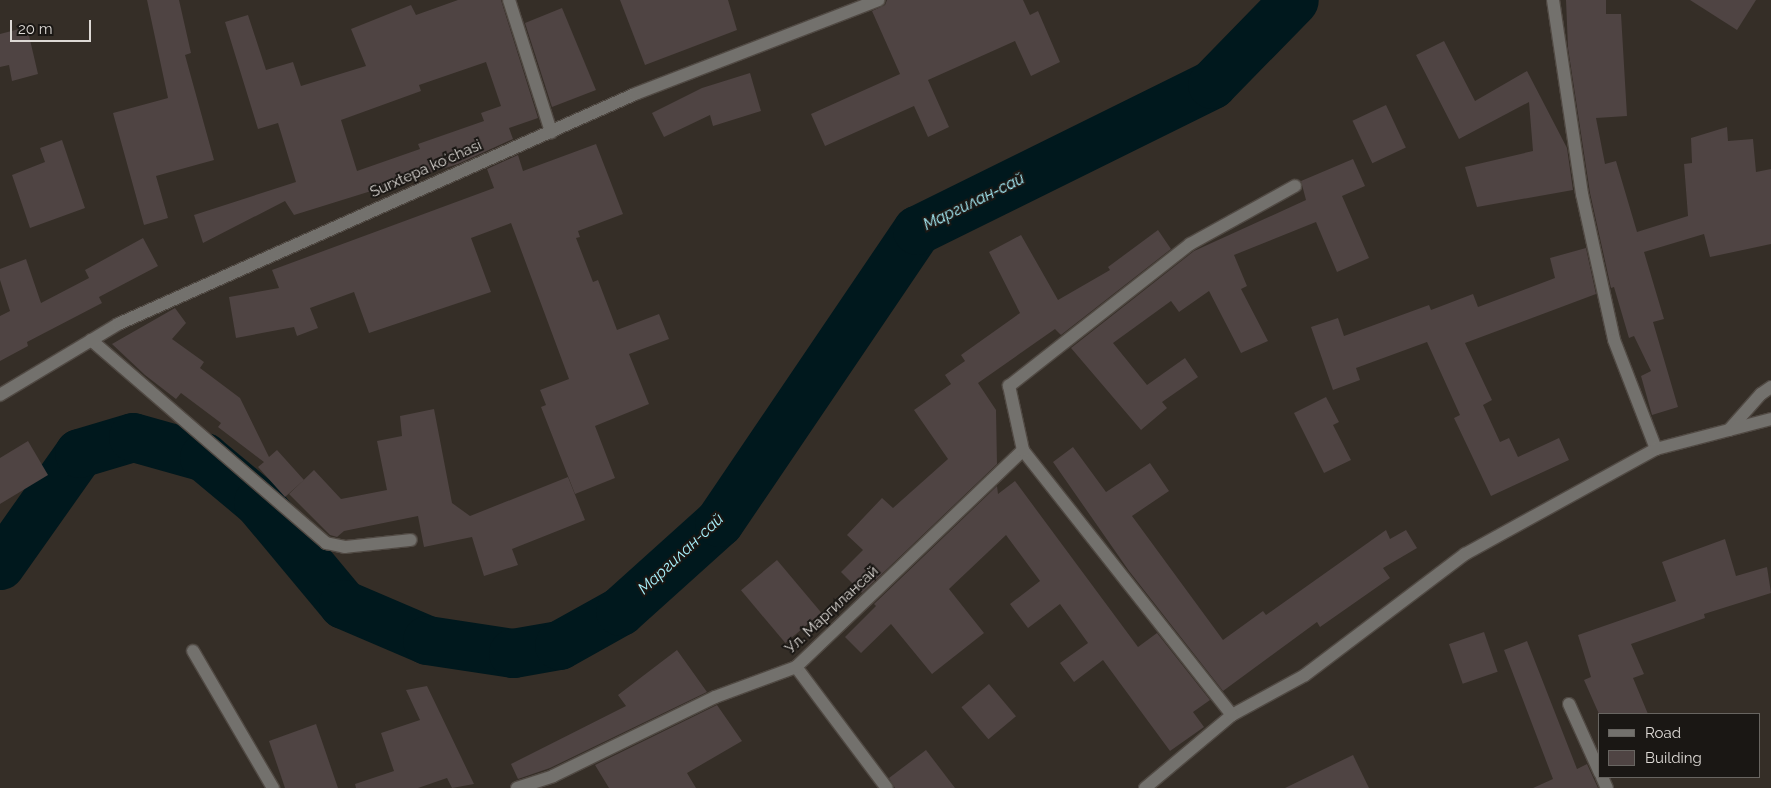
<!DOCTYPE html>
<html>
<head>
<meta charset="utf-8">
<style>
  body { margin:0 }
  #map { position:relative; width:1771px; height:788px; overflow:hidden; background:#352e27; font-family:Raleway,sans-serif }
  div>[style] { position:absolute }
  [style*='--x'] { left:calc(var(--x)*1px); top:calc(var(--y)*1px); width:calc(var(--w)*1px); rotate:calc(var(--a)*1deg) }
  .river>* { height:49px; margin:-24.5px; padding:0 24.5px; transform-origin:24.5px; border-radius:24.5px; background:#00181d }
  .building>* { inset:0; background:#4f4443; transform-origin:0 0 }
  .roads { filter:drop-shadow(1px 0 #504943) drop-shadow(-1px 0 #504943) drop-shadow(0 1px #504943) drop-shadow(0 -1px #504943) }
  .minor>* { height:12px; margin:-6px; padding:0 6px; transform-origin:6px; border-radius:6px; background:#73716d }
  span { translate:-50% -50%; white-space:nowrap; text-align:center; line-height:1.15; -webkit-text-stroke:4px #1a1714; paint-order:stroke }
  .street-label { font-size:15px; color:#ddd9d5 }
  .water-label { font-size:16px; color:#aaf3fe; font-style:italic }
  .legend { position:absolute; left:1598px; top:713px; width:162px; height:65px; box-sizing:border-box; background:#1a1714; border:1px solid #686561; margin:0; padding:6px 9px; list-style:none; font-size:15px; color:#ddd9d5 }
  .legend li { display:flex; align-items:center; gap:10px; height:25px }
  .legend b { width:25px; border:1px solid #686561 }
  .scale { position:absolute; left:10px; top:20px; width:81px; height:22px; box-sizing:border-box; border:2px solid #ddd9d5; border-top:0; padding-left:6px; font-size:15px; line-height:18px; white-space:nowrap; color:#ddd9d5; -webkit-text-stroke:4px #1a1714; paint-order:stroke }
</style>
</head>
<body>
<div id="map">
  <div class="river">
    <div style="--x:0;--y:565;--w:137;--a:-54.8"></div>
    <div style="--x:79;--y:453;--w:56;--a:-16.5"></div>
    <div style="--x:133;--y:437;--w:74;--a:15.7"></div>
    <div style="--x:204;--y:457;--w:70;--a:39.8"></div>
    <div style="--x:258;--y:502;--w:133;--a:50.2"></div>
    <div style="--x:343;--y:604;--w:91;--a:23.2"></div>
    <div style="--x:427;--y:640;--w:87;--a:8.6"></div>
    <div style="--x:513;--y:653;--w:47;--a:-9.9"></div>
    <div style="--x:559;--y:645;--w:70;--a:-29.1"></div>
    <div style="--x:620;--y:611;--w:133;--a:-42"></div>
    <div style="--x:719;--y:522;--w:353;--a:-55.9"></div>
    <div style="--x:917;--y:230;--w:329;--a:-26.3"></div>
    <div style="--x:1212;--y:84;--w:117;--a:-45.7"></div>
  </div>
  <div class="building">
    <div style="clip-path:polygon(147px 0,179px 0,191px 53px,185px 55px,214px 160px,156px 176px,168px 218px,144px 225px,113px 113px,168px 98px)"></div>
    <div style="clip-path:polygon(evenodd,458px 0,501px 0,538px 118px,509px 128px,513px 139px,458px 164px,294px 215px,285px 201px,203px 243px,194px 215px,296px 182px,278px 123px,258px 129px,225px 22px,248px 15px,266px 70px,293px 62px,301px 86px,366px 66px,351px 29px,411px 5px,416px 15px,458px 0,486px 62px,501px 106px,481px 113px,484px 121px,418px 144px,420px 149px,357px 171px,341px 120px,421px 91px,419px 85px,486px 62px)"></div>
    <div style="clip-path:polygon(620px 0,728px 0,737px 30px,645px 65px)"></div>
    <div style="clip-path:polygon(887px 0,1023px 0,1030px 15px,1038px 11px,1060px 62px,1031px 76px,1015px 41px,928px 80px,949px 127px,928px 137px,914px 106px,825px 146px,811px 114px,900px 74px,872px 11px,885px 5px)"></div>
    <div style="clip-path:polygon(1566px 0,1606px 0,1606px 14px,1621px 14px,1627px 116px,1596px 118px,1605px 164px,1616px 161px,1637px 232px,1688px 216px,1684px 164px,1692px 163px,1691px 138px,1727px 127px,1728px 141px,1753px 139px,1756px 172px,1771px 169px,1771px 244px,1710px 257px,1704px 234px,1644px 252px,1664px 319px,1653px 322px,1678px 407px,1652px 415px,1641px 376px,1651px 371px,1634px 336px,1629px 338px,1614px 287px,1611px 288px,1590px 193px,1568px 48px)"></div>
    <div style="clip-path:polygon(1690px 0,1756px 0,1737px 30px)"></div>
    <div style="clip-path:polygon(562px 8px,596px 90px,552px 107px,525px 23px)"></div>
    <div style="clip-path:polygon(27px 27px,38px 74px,12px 81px,9px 65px,0 67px,0 34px)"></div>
    <div style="clip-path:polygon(1444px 41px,1475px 101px,1527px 71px,1567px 148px,1573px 190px,1477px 207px,1465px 167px,1533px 151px,1529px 102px,1459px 139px,1416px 55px)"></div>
    <div style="clip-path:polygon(750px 73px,761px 111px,713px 126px,710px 115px,664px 137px,652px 113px,702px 88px)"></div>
    <div style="left:1386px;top:105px;width:47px;height:37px;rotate:65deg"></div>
    <div style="clip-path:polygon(62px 140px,85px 208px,30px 228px,12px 175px,45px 162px,40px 148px)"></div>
    <div style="clip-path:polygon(596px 144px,623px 214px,578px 231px,580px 237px,576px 238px,593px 282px,598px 280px,617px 330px,659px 314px,669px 339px,629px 354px,649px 404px,595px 426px,615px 478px,575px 494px,541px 407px,546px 405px,540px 390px,569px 379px,511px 223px,471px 238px,491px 292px,369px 333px,354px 292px,310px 308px,318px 328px,297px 336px,294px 327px,236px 338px,229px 297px,279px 288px,272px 270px,494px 188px,487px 169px,518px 155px,523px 171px)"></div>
    <div style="clip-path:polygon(1353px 159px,1365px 186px,1342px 196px,1369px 258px,1337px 272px,1316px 222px,1234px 255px,1247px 286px,1241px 289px,1268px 341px,1241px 353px,1209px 291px,1179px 312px,1171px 301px,1113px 343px,1147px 385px,1185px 358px,1198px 377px,1162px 402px,1167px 408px,1141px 430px,1071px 348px,1194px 251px,1306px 200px,1301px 181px)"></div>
    <div style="clip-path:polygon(1158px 230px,1171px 249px,1061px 335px,1055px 329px,978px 383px,996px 410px,997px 464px,862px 593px,841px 572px,863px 550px,847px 535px,882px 498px,893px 508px,948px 459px,914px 410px,951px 384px,945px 375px,965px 361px,961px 355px,1020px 313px,989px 252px,1021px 235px,1058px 300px,1110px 270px,1108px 267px)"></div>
    <div style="clip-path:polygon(143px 238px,158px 266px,99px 297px,102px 303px,27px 342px,28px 346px,0 361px,0 316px,10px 311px,0 280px,0 269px,26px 259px,41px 303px,89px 278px,85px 270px)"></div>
    <div style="clip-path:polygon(1586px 248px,1596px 294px,1465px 343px,1492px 400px,1483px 405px,1500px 442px,1509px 438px,1518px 457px,1559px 438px,1569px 460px,1491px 496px,1454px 418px,1460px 415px,1427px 342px,1356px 368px,1360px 380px,1333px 390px,1311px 327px,1338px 318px,1344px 336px,1429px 305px,1431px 310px,1473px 294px,1478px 307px,1555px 278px,1550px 258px)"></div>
    <div style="clip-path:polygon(175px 308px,186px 323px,172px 339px,204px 362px,200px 368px,240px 398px,269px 457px,277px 450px,304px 480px,285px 497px,258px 467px,264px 462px,218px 427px,221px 423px,181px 393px,176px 399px,145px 375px,112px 344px)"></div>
    <div style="clip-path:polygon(1326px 397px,1339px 422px,1333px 425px,1351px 460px,1324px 473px,1294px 413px)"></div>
    <div style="clip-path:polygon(434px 409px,452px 503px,470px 516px,568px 477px,585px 520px,512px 549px,518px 565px,484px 576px,472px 537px,424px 547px,418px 516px,344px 531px,337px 537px,330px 535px,289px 494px,314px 470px,341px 499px,387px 490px,377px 441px,402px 436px,400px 416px)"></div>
    <div style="clip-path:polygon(28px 441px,48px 475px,0 504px,0 458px)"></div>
    <div style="clip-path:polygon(1073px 447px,1106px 492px,1150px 463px,1169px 491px,1132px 516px,1223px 640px,1263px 611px,1266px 615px,1386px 530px,1390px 539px,1406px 530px,1417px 548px,1383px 568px,1390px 578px,1320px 627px,1317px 622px,1223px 691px,1129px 571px,1053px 462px)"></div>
    <div style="clip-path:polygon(1015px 481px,1138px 647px,1157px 633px,1210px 700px,1193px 712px,1204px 727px,1170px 751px,1103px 660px,1074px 682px,1060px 663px,1088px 643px,1060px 604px,1028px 628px,1010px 604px,1040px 581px,1006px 535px,949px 589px,984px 633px,932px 674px,891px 624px,861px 653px,845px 637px,876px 606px,874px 604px,997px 486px,998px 494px)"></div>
    <div style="clip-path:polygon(1725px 539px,1736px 576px,1767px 567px,1771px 593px,1704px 614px,1705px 618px,1631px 644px,1644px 674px,1633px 678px,1648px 714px,1599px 714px,1584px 680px,1591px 677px,1578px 635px,1676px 601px,1662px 562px)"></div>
    <div style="left:777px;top:560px;width:69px;height:47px;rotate:50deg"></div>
    <div style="left:1484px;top:632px;width:42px;height:37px;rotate:71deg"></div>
    <div style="clip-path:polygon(1527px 641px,1577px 769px,1587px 764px,1598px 788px,1533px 788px,1553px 779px,1504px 650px)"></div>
    <div style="clip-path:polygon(677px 650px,707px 692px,550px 768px,518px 779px,511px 764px,626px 706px,618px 695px)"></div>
    <div style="left:989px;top:684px;width:42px;height:36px;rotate:50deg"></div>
    <div style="clip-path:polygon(427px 686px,474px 784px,452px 788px,447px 778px,418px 788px,356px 788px,355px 784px,394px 771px,381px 733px,420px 720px,406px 690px)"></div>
    <div style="clip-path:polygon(717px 705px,742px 741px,687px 773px,696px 788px,609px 788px,595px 765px)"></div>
    <div style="clip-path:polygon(316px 724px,338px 788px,285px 788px,269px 741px)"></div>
    <div style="clip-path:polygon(926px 750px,955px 788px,895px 788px,889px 778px)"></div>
    <div style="clip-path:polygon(1353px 755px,1369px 788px,1285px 788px)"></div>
  </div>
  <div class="roads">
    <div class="minor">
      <div style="--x:509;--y:0;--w:139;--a:72.3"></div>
      <div style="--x:1553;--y:0;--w:196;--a:81.5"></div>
      <div style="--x:1582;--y:194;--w:149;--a:77.6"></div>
      <div style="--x:1614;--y:340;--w:117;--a:68.9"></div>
      <div style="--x:91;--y:340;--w:311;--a:40.8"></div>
      <div style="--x:326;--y:543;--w:19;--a:12"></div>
      <div style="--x:345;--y:547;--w:66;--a:-6.1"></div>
      <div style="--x:0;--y:395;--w:138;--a:-31"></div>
      <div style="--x:118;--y:324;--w:566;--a:-23.98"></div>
      <div style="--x:635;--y:94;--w:261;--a:-21.1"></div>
      <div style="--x:1729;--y:430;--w:48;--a:-48.4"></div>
      <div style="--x:1761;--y:394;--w:12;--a:-35"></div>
      <div style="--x:193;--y:651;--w:159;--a:59.7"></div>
      <div style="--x:796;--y:667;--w:151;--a:53.1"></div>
      <div style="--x:1569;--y:704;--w:76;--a:65.8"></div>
      <div style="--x:1232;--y:715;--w:83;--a:-28.7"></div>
      <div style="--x:1305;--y:675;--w:201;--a:-37.1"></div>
      <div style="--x:1465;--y:554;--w:218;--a:-28.8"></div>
      <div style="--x:1656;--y:449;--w:119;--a:-14.6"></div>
      <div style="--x:1602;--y:777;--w:12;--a:66"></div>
      <div style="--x:517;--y:788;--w:38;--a:-18"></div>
      <div style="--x:553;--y:776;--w:180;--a:-26"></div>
      <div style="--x:715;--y:697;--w:86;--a:-20.3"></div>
      <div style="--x:796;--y:667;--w:314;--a:-43.7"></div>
      <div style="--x:1145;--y:788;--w:114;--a:-40"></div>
      <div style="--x:1232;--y:715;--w:337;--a:-128.3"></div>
      <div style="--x:1023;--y:450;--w:66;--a:-102.3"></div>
      <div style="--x:1009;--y:386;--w:230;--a:-38.1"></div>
      <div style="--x:1190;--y:244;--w:120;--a:-28.9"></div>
    </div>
  </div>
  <div class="street-label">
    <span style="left:426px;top:169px;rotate:-24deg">Surxtepa koʻchasi</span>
    <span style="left:832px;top:610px;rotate:-43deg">Ул. Маргилансай</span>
  </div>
  <div class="water-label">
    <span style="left:974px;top:202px;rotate:-26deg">Маргилан-сай</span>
    <span style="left:681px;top:554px;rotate:-43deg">Маргилан-сай</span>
  </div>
  <ul class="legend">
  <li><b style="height:6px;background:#73716d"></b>Road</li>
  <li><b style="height:14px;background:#4f4443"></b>Building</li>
  </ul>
  <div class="scale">20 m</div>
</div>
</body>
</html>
